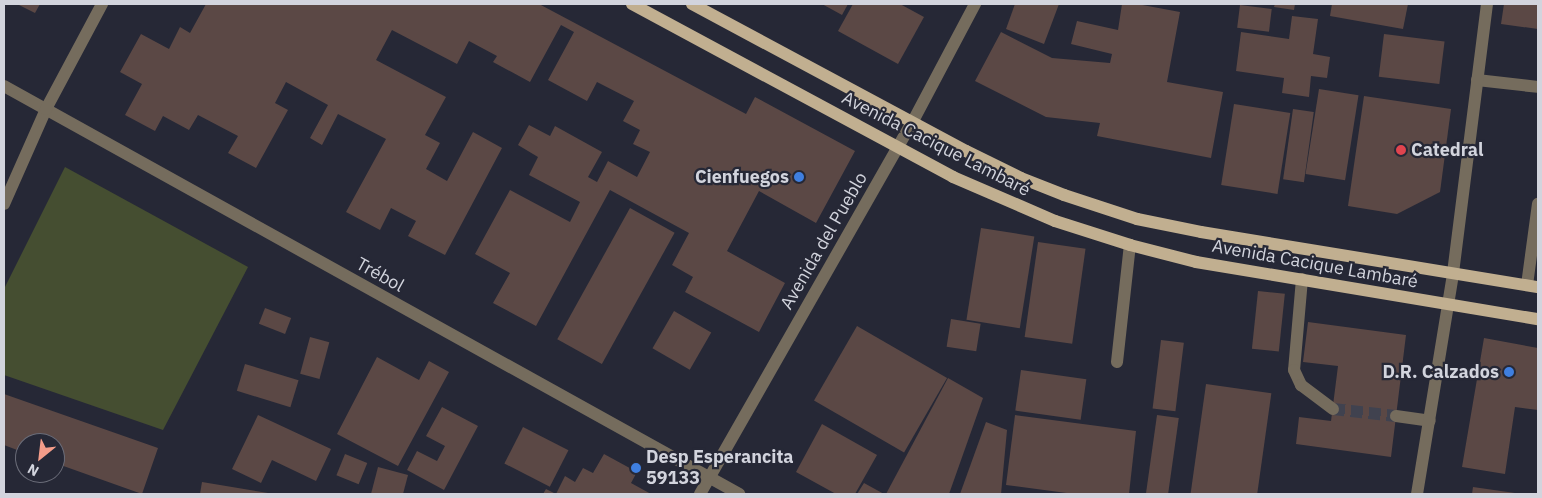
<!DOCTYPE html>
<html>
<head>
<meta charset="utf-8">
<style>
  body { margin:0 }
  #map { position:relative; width:1542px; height:498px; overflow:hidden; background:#262836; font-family:"IBM Plex Sans",sans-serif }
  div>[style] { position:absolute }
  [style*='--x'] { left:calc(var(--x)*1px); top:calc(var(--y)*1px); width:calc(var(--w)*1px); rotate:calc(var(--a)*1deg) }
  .green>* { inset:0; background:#454e31 }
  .building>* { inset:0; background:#5b4845; transform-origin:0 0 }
  .minor-tunnel>* { height:12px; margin-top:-6px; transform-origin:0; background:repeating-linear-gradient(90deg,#40424f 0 12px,transparent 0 18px) }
  .minor>* { height:12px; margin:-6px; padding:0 6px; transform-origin:6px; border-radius:6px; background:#756c5d }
  .major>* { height:12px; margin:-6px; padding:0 6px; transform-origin:6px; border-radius:6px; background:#c1af90 }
  .dots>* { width:14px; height:14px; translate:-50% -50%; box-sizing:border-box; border:2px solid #262836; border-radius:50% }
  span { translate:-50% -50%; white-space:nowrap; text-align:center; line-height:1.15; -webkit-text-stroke:4.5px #262836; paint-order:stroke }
  .street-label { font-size:18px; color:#d2d4dd }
  .poi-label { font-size:18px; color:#d2d4dd; font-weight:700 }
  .left { translate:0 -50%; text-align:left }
  .right { translate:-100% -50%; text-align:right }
  .frame { position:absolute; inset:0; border:5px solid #d2d4dd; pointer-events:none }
  .north { position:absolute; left:15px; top:433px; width:50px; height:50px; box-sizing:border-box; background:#262836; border:1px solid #6b6d79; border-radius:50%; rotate:209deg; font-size:14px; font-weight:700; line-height:20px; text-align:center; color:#d2d4dd }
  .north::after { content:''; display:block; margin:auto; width:18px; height:22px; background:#f49d8a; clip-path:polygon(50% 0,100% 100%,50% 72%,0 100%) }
</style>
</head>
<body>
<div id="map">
  <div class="green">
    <div style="clip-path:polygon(65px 167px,248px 267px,163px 430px,4px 375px,4px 289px)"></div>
  </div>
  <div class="building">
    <div style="clip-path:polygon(17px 4px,40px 4px,35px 13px)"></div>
    <div style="clip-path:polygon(206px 4px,539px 4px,746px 114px,755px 97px,855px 151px,816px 223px,759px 191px,727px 251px,785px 283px,759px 332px,685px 292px,693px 277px,672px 265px,689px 233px,610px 190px,536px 326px,493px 303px,510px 273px,475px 254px,510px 190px,570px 222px,580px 202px,529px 175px,538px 157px,518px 145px,529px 125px,550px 136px,555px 126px,602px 152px,588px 177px,597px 182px,608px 161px,637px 177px,650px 152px,633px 144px,640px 130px,623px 121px,634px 101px,597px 82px,587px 101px,548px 80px,574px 32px,561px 25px,530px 82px,493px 62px,497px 56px,469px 41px,457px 64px,392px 30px,376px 60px,446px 97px,425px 135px,440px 143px,426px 169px,447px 181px,473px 132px,502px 148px,445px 255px,408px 236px,416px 221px,391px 208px,380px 230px,346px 212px,386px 139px,338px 114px,322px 145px,310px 138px,328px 105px,286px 82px,275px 103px,288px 110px,256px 168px,228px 153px,238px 136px,198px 115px,189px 130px,163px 116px,155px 131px,125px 115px,142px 84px,120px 72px,141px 34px,169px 49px,180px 27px,190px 33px)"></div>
    <div style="clip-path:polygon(822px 4px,848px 4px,842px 15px)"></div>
    <div style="clip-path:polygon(853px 4px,900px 4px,924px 17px,898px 64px,838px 31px)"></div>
    <div style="clip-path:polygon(1015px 4px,1059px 4px,1044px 44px,1006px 29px)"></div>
    <div style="clip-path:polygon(1122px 4px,1137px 4px,1180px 12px,1167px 82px,1223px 92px,1211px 158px,1097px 136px,1100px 123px,1046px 117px,975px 81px,1001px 32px,1052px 58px,1110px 63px,1112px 54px,1071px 44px,1077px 21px,1118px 30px)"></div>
    <div style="clip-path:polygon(1275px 4px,1295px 4px,1294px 10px,1274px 7px)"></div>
    <div style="clip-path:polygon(1332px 4px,1408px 4px,1403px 29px,1330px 16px)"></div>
    <div style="clip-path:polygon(1504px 4px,1538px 4px,1538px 29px,1501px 24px)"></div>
    <div style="left:1240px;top:5px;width:32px;height:23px;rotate:7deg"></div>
    <div style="clip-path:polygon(1292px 16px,1318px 19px,1313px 54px,1330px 57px,1327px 78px,1311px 76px,1309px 97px,1282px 93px,1284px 78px,1236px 71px,1241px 32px,1289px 39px)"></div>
    <div style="left:1384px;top:34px;width:61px;height:43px;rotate:7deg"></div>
    <div style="left:1319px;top:89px;width:40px;height:86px;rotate:9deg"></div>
    <div style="clip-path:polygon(1364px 96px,1451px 109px,1440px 192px,1397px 214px,1348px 206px)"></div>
    <div style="left:1234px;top:104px;width:57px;height:82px;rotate:9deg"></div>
    <div style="left:1293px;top:109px;width:21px;height:71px;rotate:8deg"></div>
    <div style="left:630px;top:208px;width:51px;height:150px;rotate:29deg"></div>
    <div style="left:981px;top:228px;width:54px;height:93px;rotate:9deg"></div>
    <div style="left:1038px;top:242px;width:48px;height:96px;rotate:8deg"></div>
    <div style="left:1258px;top:291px;width:27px;height:58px;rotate:6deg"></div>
    <div style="left:265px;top:308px;width:28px;height:17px;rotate:21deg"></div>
    <div style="left:674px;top:311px;width:43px;height:43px;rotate:30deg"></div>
    <div style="left:951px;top:319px;width:30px;height:28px;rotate:9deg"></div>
    <div style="clip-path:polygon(1308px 322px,1406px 335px,1391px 457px,1296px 444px,1299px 417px,1331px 421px,1338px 366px,1303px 362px)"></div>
    <div style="left:857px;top:326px;width:104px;height:86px;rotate:30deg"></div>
    <div style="left:310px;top:337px;width:20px;height:38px;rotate:15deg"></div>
    <div style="clip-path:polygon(1484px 338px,1538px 348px,1538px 410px,1515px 407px,1505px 474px,1462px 467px)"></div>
    <div style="left:1161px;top:340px;width:23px;height:69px;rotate:7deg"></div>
    <div style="clip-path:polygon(377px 357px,419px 380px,429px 361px,449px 372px,398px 466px,337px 434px)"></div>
    <div style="left:245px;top:364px;width:56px;height:28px;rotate:17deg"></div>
    <div style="left:1021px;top:370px;width:66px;height:41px;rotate:8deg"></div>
    <div style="clip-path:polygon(948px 378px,983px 398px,949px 494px,886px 494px)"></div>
    <div style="left:1206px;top:384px;width:66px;height:111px;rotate:8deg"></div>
    <div style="clip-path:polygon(4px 394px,158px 448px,142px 494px,55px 463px,55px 443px,25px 443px,25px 453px,4px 445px)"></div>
    <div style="clip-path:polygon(442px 407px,478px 426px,444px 490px,407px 470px,417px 451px,437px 461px,445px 446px,426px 436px)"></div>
    <div style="clip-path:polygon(258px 415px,331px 449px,316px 481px,272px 460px,261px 483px,232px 469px)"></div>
    <div style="clip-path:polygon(1015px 415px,1136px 431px,1129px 494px,1074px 494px,1006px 485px)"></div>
    <div style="left:1157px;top:415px;width:22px;height:80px;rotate:8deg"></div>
    <div style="clip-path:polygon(986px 422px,1007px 430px,1001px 494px,960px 494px)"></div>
    <div style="clip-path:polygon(822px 424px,877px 455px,855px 494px,836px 494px,796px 472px)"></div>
    <div style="left:523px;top:427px;width:51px;height:41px;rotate:27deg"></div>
    <div style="left:345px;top:454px;width:24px;height:23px;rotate:22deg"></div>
    <div style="clip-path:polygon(604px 454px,637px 472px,631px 483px,651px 494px,543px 494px,546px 489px,556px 494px,565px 476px,575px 482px,583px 468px,593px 473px)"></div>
    <div style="clip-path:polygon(378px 467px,408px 475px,403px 494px,371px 494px)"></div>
    <div style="clip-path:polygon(202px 482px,268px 493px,268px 494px,200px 494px)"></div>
    <div style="clip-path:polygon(864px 483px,884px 494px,857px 494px)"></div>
    <div style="clip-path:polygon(1473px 487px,1515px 493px,1515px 494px,1472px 494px)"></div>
  </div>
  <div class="minor-tunnel">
    <div style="--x:1333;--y:409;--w:63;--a:6.3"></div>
  </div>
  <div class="minor">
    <div style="--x:1477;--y:80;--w:61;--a:6.5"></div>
    <div style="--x:4;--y:86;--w:841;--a:29.03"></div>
    <div style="--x:4;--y:204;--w:104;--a:-66.1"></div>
    <div style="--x:46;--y:109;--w:119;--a:-61.9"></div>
    <div style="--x:1302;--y:279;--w:91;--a:95"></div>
    <div style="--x:1294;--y:370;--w:17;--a:65"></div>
    <div style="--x:1301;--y:385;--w:40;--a:37"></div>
    <div style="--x:1527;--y:285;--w:82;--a:-82.3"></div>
    <div style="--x:1117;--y:362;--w:118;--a:-83.7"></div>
    <div style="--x:1396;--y:416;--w:34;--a:8"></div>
    <div style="--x:700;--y:494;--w:427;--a:-60.3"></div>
    <div style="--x:912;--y:123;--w:135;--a:-62.1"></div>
    <div style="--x:1417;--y:494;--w:224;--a:-80.7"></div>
    <div style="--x:1453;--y:273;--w:271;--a:-82.8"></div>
  </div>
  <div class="major">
    <div style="--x:632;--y:4;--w:365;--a:28.3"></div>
    <div style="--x:953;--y:177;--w:111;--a:23.3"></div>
    <div style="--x:1055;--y:221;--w:79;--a:17.7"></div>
    <div style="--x:1130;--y:245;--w:68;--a:14.4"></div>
    <div style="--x:1196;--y:262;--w:347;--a:9.5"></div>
    <div style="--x:692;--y:4;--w:311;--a:28.2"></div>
    <div style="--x:966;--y:151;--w:61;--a:26.1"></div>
    <div style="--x:1021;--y:178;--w:46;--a:21.6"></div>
    <div style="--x:1064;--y:195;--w:77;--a:18.2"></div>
    <div style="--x:1137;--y:219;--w:65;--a:11.5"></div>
    <div style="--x:1201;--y:232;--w:341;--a:9.3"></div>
  </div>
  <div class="dots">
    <div style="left:1401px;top:150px;background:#e0444e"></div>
    <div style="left:799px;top:177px;background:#3f7fe0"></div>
    <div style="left:1509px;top:372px;background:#3f7fe0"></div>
    <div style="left:636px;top:468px;background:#3f7fe0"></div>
  </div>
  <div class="street-label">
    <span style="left:936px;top:144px;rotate:27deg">Avenida Cacique Lambaré</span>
    <span style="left:824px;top:241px;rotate:-60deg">Avenida del Pueblo</span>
    <span style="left:1315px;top:264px;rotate:10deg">Avenida Cacique Lambaré</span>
    <span style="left:380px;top:275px;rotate:29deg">Trébol</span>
  </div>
  <div class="poi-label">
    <span class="left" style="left:1411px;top:150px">Catedral</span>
    <span class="right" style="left:789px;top:177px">Cienfuegos</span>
    <span class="right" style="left:1499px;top:372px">D.R. Calzados</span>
    <span class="left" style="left:646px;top:468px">Desp Esperancita<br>59133</span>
  </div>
  <div class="frame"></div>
  <div class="north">N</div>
</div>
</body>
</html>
